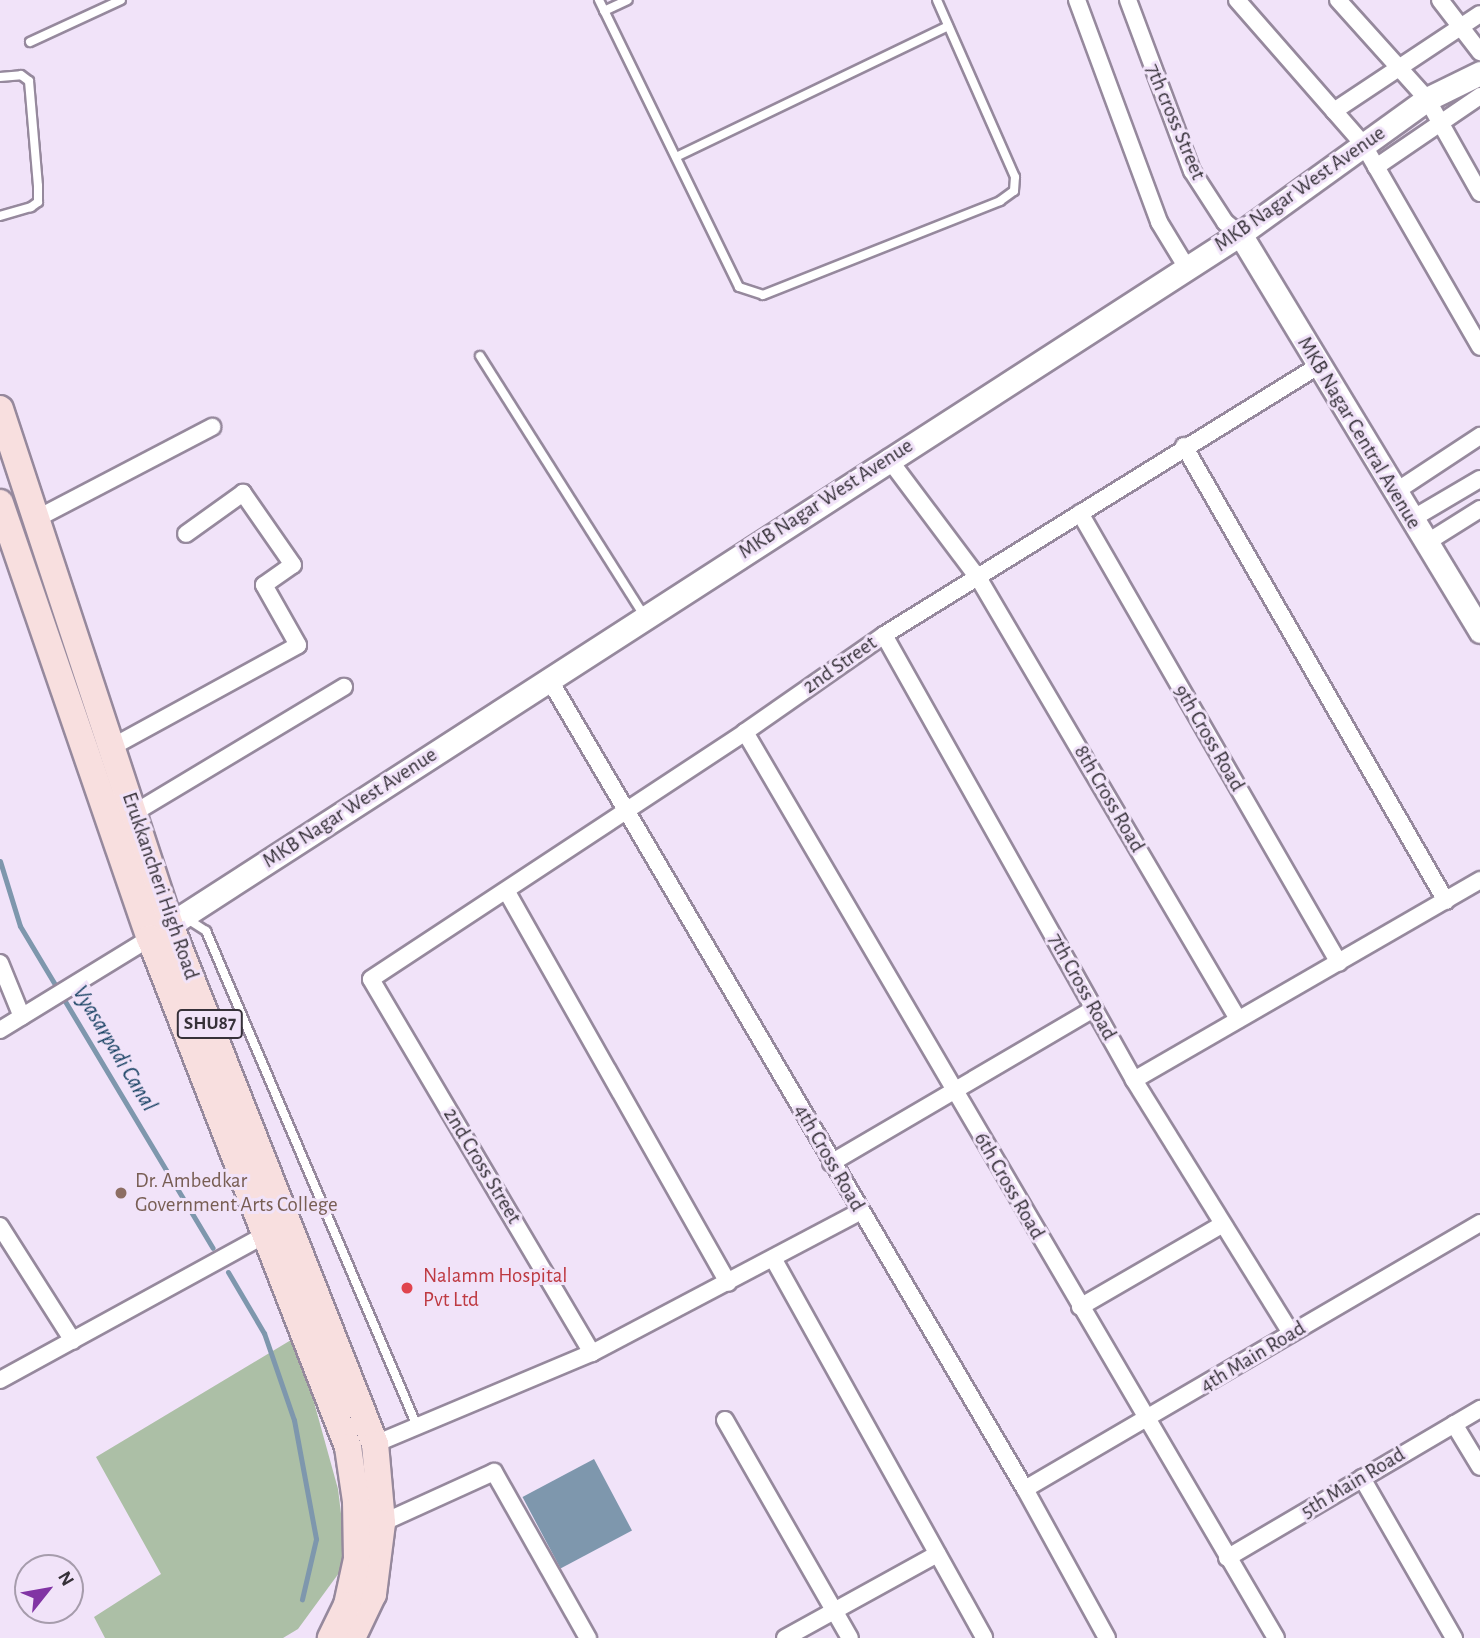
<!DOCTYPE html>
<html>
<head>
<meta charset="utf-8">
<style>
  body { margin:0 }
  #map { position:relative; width:1480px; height:1638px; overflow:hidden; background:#f1e3f9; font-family:"Alegreya Sans",sans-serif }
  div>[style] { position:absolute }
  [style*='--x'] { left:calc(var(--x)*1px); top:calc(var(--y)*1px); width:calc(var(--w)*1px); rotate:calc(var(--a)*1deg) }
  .green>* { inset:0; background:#acbfa6 }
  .water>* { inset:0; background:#7e97ad; transform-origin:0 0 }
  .stream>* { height:5px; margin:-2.5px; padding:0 2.5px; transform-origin:2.5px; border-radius:2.5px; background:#7e97ad }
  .roads { filter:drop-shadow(2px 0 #96899d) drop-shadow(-2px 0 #96899d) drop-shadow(0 2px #96899d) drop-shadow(0 -2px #96899d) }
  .lane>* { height:8px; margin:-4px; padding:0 4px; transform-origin:4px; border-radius:4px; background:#fff }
  .street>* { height:16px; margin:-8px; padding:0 8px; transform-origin:8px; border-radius:8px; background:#fff }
  .secondary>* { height:23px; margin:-11.5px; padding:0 11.5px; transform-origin:11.5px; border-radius:11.5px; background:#fff }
  .primary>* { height:26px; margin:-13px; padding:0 13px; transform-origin:13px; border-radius:13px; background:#f8dfdf }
  .dots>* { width:19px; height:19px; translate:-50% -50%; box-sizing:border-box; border:4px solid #f1e3f9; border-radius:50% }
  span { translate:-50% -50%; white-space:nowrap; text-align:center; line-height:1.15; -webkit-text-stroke:6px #f1e3f9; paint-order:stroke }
  .shield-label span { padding:2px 5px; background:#f1e3f9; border:2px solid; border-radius:5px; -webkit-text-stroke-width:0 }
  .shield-label { font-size:19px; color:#363139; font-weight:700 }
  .street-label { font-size:21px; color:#363139 }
  .education-label { font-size:21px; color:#785e54 }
  .left { translate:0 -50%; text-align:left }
  .health-label { font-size:21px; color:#be3a42 }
  .water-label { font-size:23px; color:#174162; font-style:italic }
  .north { position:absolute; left:14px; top:1554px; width:70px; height:70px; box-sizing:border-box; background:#f1e3f9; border:2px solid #a69cac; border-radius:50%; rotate:59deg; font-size:19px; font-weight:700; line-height:28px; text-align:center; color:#363139 }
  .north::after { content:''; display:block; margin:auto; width:24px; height:32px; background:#8134a4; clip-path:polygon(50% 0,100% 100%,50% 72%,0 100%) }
</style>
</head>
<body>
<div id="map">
  <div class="green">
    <div style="clip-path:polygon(296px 1337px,338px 1489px,347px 1562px,298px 1629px,283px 1638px,105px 1638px,94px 1617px,161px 1574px,96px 1457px)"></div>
  </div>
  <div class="water">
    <div style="left:594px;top:1459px;width:81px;height:81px;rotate:62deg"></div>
  </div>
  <div class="stream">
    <div style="--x:0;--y:861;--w:68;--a:72.9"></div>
    <div style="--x:20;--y:926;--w:375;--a:59.1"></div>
    <div style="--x:228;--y:1272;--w:71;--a:59.5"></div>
    <div style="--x:264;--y:1333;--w:92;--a:71"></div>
    <div style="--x:294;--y:1420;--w:121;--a:79.5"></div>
    <div style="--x:316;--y:1539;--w:62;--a:103.1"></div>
  </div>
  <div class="roads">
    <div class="lane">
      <div style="--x:599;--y:0;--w:319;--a:64"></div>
      <div style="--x:739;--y:287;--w:25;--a:18"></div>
      <div style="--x:763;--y:295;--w:255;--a:-21.6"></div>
      <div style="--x:1000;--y:201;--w:17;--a:-36"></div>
      <div style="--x:1014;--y:191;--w:14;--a:-86"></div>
      <div style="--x:1015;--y:177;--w:193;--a:-113.8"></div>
      <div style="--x:604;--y:11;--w:26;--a:-25"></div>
      <div style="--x:30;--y:42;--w:100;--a:-24.8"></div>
      <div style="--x:0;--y:77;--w:21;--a:-5"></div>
      <div style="--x:21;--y:75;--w:10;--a:37"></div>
      <div style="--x:29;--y:81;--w:105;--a:85.1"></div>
      <div style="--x:38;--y:186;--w:16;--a:90"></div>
      <div style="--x:38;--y:202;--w:9;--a:144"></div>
      <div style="--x:31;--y:207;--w:32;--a:164"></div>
      <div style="--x:676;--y:157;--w:302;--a:-25.7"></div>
      <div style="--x:480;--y:356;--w:309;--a:57.7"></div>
      <div style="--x:186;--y:918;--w:24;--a:33"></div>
      <div style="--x:206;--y:931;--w:538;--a:66.91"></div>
    </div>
    <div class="street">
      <div style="--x:1077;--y:0;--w:237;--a:69.7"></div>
      <div style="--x:1159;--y:222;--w:54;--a:58.7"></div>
      <div style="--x:1128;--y:0;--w:183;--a:69.5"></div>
      <div style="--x:1192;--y:171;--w:61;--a:57.1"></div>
      <div style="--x:1225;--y:222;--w:19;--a:39"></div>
      <div style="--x:1237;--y:0;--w:191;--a:48.8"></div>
      <div style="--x:1363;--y:144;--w:234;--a:60"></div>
      <div style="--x:1338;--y:0;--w:133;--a:48"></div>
      <div style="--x:1427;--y:99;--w:108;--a:60.6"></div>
      <div style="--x:1440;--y:0;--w:66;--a:52.4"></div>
      <div style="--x:1334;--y:111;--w:175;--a:-33.6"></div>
      <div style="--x:1376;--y:167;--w:126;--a:-34.3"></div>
      <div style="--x:1184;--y:446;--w:525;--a:60.07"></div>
      <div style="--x:888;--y:458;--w:151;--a:53.1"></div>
      <div style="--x:979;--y:579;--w:511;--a:59.52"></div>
      <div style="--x:1395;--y:492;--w:102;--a:-33.4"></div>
      <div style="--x:1080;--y:513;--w:519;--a:60.08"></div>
      <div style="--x:36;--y:519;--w:199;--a:-27.6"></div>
      <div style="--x:1412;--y:519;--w:79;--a:-30.5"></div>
      <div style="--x:1426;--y:543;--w:64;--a:-32.2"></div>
      <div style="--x:884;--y:635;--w:510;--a:60.67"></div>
      <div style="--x:1134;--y:1080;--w:298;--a:58.2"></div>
      <div style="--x:549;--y:679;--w:940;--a:59.56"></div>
      <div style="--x:1025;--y:1489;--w:170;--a:61.2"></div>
      <div style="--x:745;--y:732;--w:1050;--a:59.63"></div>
      <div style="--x:112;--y:747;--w:212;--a:-28.7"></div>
      <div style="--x:298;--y:645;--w:69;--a:-119.5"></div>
      <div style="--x:264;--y:585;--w:35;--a:-35"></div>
      <div style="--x:293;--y:565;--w:88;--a:-124.8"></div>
      <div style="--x:243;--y:493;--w:70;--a:144.3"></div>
      <div style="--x:134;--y:813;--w:245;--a:-31"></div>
      <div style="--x:507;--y:892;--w:449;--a:60.5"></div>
      <div style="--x:0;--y:963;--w:58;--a:67.8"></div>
      <div style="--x:0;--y:1030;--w:176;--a:-31.5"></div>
      <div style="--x:1134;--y:1080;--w:400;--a:-30"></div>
      <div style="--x:831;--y:1163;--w:305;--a:-30.4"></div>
      <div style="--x:0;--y:1226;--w:136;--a:57.6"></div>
      <div style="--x:774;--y:1260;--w:432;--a:60.9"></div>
      <div style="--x:1080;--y:1307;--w:165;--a:-30.1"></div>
      <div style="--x:592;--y:1353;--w:434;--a:-120.6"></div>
      <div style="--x:371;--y:979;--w:448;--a:-33.4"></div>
      <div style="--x:745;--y:732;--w:169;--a:-34.9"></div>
      <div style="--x:884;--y:635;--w:511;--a:-31.79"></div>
      <div style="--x:0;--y:1380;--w:308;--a:-28.7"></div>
      <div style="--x:725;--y:1420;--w:251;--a:60.2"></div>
      <div style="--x:1454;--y:1424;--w:50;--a:58.8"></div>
      <div style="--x:375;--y:1444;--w:235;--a:-22.8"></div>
      <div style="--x:592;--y:1353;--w:302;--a:-27.8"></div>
      <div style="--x:1362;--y:1478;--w:185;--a:60.1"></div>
      <div style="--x:1025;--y:1489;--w:527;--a:-30.31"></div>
      <div style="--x:382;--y:1523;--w:123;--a:-24.5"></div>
      <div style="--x:494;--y:1472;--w:191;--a:60.5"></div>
      <div style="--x:1227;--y:1558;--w:294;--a:-30.5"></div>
      <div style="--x:785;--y:1638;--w:174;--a:-28.9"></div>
    </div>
    <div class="secondary">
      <div style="--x:1240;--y:234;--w:464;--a:58.8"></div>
      <div style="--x:157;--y:933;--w:1289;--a:-32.84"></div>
      <div style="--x:1240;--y:234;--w:231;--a:-35.8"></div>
      <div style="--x:1427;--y:99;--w:59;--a:-26.1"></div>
    </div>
    <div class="primary">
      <div style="--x:0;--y:409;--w:543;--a:71.77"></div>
      <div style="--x:170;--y:925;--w:558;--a:68.45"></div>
      <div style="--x:375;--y:1444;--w:79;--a:84.9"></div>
      <div style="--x:382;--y:1523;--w:72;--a:97.2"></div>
      <div style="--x:373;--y:1594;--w:49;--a:115.5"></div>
      <div style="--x:0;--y:503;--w:460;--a:71"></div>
      <div style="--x:150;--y:938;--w:546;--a:68.74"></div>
      <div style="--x:348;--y:1447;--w:55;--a:81.6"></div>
      <div style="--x:356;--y:1501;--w:58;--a:89"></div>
      <div style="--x:357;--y:1559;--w:47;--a:102.3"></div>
      <div style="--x:347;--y:1605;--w:37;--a:116"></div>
    </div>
  </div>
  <div class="dots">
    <div style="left:121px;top:1193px;background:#8d6e63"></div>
    <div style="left:407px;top:1288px;background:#e0444e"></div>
  </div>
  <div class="shield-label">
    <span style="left:210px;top:1024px">SHU87</span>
  </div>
  <div class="street-label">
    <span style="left:1175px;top:122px;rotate:67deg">7th cross Street</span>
    <span style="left:1300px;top:189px;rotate:-35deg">MKB Nagar West Avenue</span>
    <span style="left:1359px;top:433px;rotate:59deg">MKB Nagar Central Avenue</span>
    <span style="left:826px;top:499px;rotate:-33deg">MKB Nagar West Avenue</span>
    <span style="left:840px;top:665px;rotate:-35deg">2nd Street</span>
    <span style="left:1209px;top:738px;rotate:60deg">9th Cross Road</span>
    <span style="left:1109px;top:799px;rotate:60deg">8th Cross Road</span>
    <span style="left:350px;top:808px;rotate:-33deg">MKB Nagar West Avenue</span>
    <span style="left:160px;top:886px;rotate:71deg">Erukkancheri High Road</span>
    <span style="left:1082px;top:987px;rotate:61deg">7th Cross Road</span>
    <span style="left:829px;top:1158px;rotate:60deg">4th Cross Road</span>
    <span style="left:482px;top:1166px;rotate:59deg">2nd Cross Street</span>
    <span style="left:1009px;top:1186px;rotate:60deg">6th Cross Road</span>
    <span style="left:1253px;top:1357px;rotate:-31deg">4th Main Road</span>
    <span style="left:1353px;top:1483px;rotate:-31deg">5th Main Road</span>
  </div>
  <div class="education-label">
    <span class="left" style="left:135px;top:1193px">Dr. Ambedkar<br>Government Arts College</span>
  </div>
  <div class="health-label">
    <span class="left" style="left:423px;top:1288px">Nalamm Hospital<br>Pvt Ltd</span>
  </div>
  <div class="water-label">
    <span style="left:114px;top:1049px;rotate:59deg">Vyasarpadi Canal</span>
  </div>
  <div class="north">N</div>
</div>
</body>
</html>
